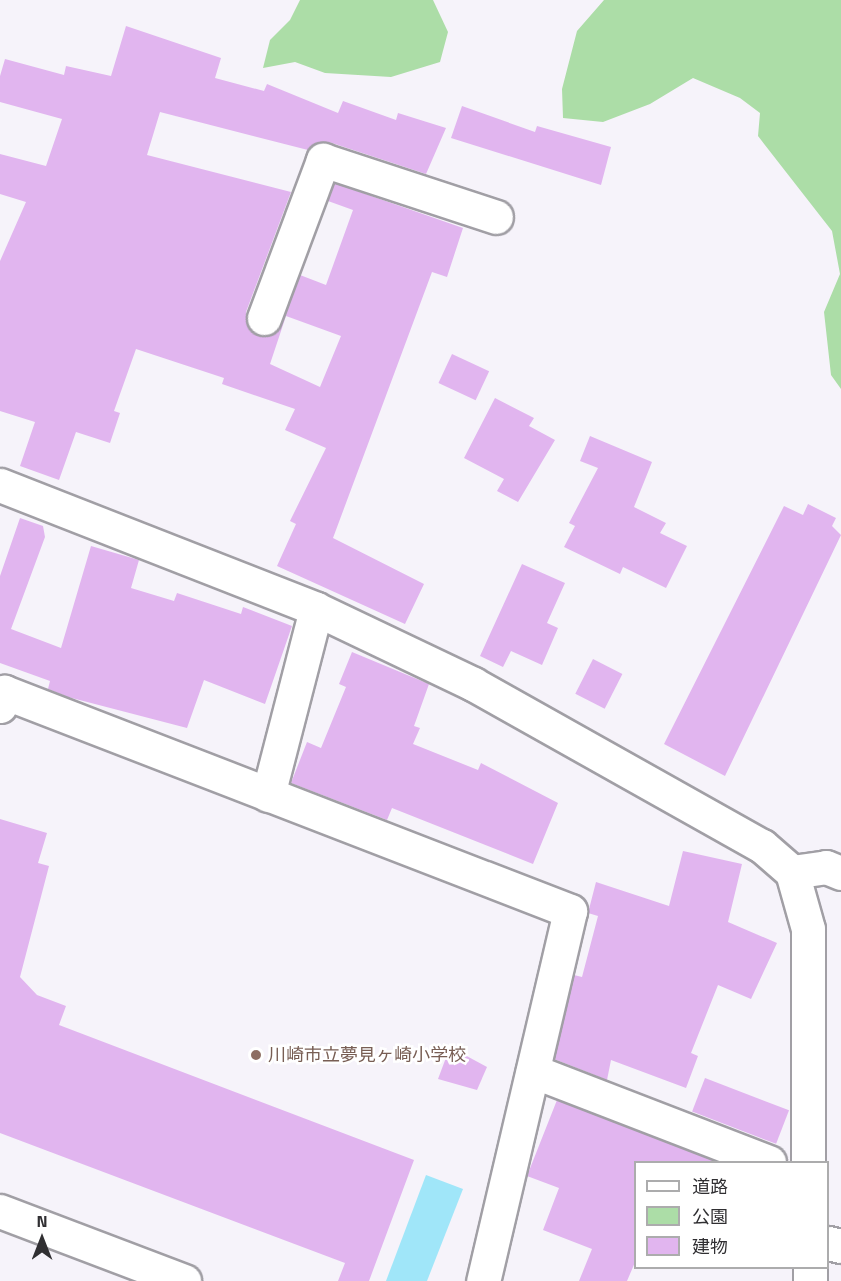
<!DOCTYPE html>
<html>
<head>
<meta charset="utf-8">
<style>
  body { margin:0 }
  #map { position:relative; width:841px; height:1281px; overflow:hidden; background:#f6f3fa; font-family:"Titillium Web","Noto Sans JP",sans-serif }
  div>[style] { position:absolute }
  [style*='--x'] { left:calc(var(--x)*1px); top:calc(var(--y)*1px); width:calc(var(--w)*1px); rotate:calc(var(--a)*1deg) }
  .green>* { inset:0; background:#acdda7 }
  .water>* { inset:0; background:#a0e6f9 }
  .building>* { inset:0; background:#e1b5ef; transform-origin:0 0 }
  .roads { filter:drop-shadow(2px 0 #a19fa5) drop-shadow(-2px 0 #a19fa5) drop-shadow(0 2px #a19fa5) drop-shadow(0 -2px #a19fa5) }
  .minor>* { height:33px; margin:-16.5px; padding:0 16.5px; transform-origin:16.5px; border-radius:16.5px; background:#fff }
  .tertiary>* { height:33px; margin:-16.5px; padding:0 16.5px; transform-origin:16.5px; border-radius:16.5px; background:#fff }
  .dots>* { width:16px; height:16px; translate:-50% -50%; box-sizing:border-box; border:3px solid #fff; border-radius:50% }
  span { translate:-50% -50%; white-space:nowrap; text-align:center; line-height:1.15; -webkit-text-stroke:5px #fff; paint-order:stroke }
  .education-label { font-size:18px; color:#785e54 }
  .left { translate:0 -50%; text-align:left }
  .legend { position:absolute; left:634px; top:1161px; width:195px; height:108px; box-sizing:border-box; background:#fff; border:2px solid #acacad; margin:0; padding:8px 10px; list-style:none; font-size:18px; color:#302f32 }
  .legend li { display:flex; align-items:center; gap:12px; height:30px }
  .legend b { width:30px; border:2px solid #acacad }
  .north { position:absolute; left:12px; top:1209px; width:60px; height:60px; -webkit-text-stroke:4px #fff; paint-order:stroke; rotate:0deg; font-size:16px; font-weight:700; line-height:24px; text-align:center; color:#302f32 }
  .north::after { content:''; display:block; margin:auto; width:21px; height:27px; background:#302f32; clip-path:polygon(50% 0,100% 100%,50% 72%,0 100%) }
</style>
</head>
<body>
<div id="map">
  <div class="green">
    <div style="clip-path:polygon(300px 0,433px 0,448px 32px,440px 62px,391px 77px,325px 73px,295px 62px,263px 68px,270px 40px,290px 20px)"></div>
    <div style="clip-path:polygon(604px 0,841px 0,841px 389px,831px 375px,824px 312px,840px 274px,832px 231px,758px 136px,760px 113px,740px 98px,693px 78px,650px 104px,603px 122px,563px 118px,562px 89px,577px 31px)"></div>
  </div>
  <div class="water">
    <div style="clip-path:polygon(426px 1175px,463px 1189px,427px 1281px,386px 1281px)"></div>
  </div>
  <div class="building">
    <div style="clip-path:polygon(evenodd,126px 26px,221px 58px,215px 78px,264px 91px,267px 84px,338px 113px,343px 101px,396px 120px,398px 113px,446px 128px,426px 174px,329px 142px,308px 150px,160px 112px,147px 155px,291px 192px,246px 312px,249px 329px,258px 336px,275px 333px,281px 325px,300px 275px,326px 285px,353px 210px,328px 201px,334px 183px,463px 228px,447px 277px,432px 272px,333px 538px,424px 584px,405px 624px,277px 566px,296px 524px,290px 521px,326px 448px,285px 430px,295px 409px,222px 384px,224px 378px,136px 349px,114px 411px,120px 413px,110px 443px,76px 432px,59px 480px,20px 466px,35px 422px,0 411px,0 261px,26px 202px,0 194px,0 154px,46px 166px,62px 119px,0 102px,0 76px,5px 59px,64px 75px,66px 66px,111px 76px,126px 26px,286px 316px,341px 336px,320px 387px,270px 364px,286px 316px)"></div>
    <div style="clip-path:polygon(462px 106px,535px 132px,537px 126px,611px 147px,601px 185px,451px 138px)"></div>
    <div style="left:452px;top:354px;width:41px;height:32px;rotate:25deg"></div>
    <div style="clip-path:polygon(495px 398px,534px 418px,529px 426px,555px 440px,518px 502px,497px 491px,504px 479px,464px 458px)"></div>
    <div style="clip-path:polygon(590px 436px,652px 462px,634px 507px,666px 523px,660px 533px,687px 546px,666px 588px,623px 567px,620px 574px,564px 547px,575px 526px,569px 523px,598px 468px,580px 461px)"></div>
    <div style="clip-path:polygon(808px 504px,836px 518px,832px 526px,841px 535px,725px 776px,664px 744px,784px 506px,803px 515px)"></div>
    <div style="clip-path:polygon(20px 518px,43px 526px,45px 537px,11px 629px,61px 648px,91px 546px,139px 560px,131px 588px,174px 601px,177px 593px,241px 614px,243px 607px,292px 626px,265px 704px,204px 680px,187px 728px,68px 697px,48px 689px,50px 681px,0 663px,0 576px)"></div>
    <div style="clip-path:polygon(522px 564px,565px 583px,547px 623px,558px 628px,542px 665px,511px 651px,503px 667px,480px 656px)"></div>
    <div style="clip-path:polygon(352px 652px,429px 684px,414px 726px,420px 728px,413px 744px,478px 770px,481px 763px,558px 803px,533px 864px,392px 808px,387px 820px,291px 783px,307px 742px,321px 748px,346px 687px,339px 684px)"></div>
    <div style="left:593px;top:659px;width:33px;height:39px;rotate:27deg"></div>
    <div style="clip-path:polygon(0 819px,47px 833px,38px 863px,49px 866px,20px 977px,37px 995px,66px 1006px,59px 1025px,414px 1160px,369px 1281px,338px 1281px,345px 1263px,0 1133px)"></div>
    <div style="clip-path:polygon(683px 851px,742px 864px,728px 922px,777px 943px,751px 999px,718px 985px,691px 1053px,698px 1056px,686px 1088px,611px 1060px,607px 1080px,554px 1059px,574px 975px,582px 977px,598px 916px,588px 913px,596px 882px,669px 906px)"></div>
    <div style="clip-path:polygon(450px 1047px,487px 1067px,477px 1090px,438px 1079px)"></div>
    <div style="left:705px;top:1078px;width:90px;height:36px;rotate:21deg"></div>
    <div style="clip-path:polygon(557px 1100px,718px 1162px,636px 1162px,636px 1260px,627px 1281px,579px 1281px,592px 1249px,543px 1230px,559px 1188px,527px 1176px)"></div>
  </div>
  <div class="roads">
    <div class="minor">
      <div style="--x:264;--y:318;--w:169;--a:-69.5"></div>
      <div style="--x:323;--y:160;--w:182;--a:18.2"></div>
      <div style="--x:0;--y:706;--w:15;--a:-74"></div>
      <div style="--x:4;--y:692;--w:607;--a:21.15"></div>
      <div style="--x:570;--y:911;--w:380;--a:103.2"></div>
      <div style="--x:268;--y:795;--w:192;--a:-75.5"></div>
      <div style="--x:792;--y:872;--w:34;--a:-8"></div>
      <div style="--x:826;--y:867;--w:16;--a:22"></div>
      <div style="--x:533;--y:1071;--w:253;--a:21.1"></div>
      <div style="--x:828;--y:1243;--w:13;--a:13"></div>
    </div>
    <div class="tertiary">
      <div style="--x:0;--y:485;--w:339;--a:21.4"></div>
      <div style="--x:316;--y:609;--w:174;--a:25.5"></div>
      <div style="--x:473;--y:684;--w:331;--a:29.3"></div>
      <div style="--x:762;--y:846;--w:40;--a:41"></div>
      <div style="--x:792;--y:872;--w:59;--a:74.3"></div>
      <div style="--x:808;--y:929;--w:233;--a:90"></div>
      <div style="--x:0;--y:1211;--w:197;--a:20.8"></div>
      <div style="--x:810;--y:1281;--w:13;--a:-90"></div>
    </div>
  </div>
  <div class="dots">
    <div style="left:256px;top:1055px;background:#8d6e63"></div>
  </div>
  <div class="education-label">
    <span class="left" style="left:268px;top:1055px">川崎市立夢見ヶ崎小学校</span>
  </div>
  <ul class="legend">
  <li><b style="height:8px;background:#fff"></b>道路</li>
  <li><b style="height:16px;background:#acdda7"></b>公園</li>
  <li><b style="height:16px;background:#e1b5ef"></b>建物</li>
  </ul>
  <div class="north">N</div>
</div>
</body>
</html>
